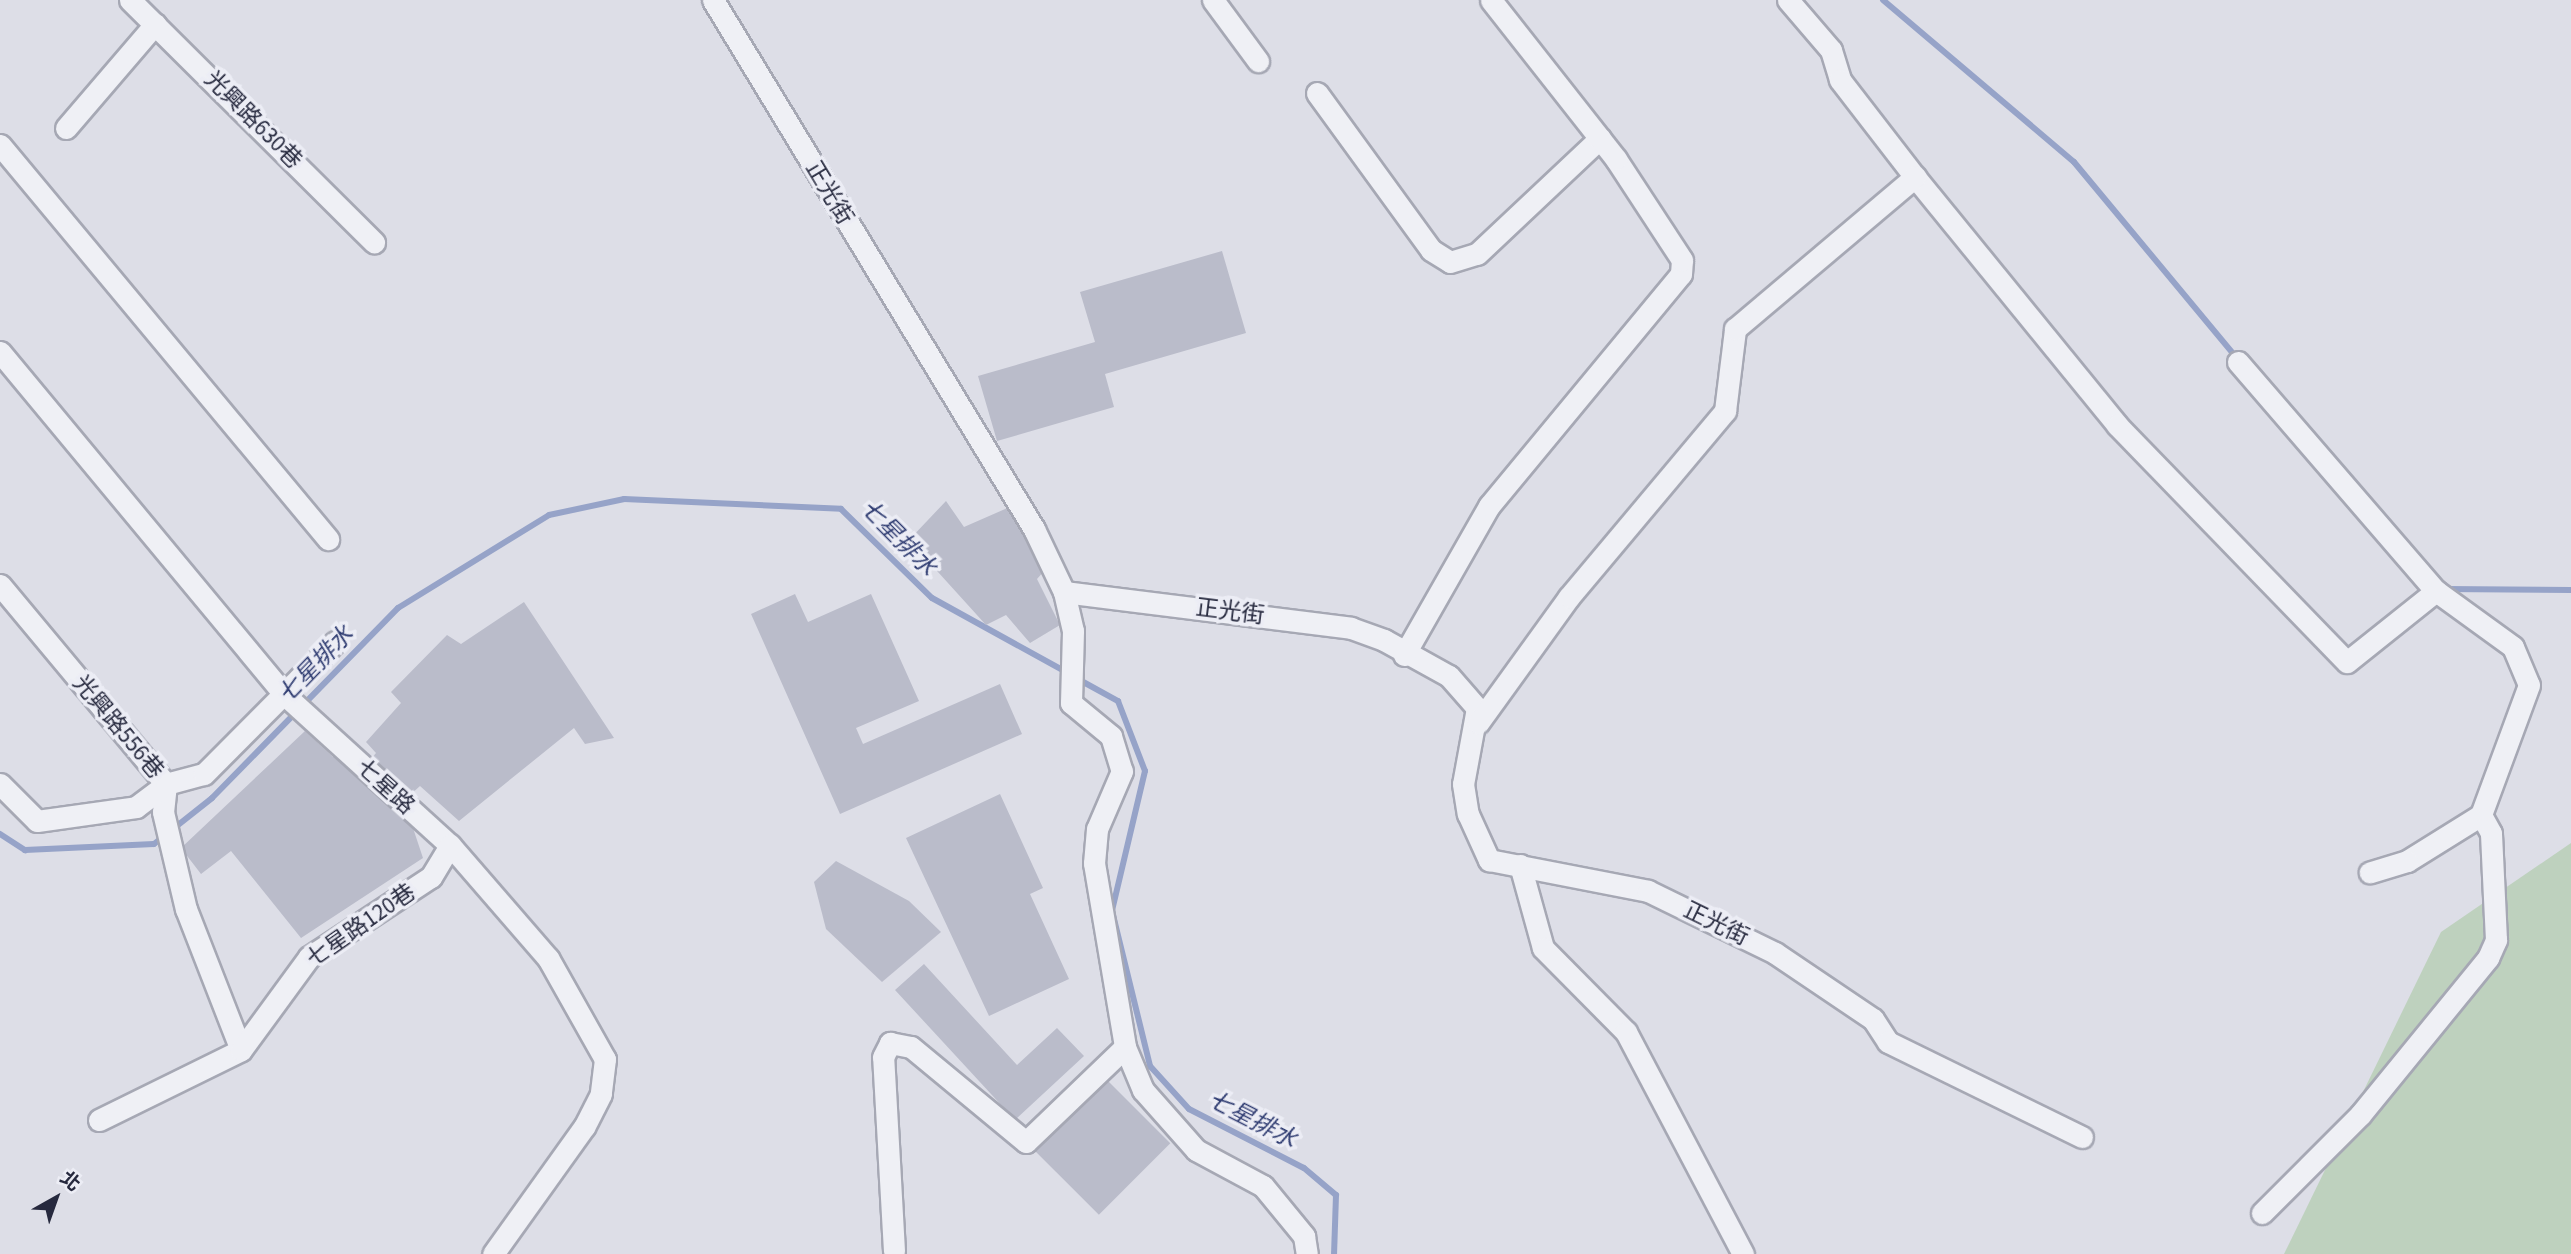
<!DOCTYPE html>
<html>
<head>
<meta charset="utf-8">
<style>
  body { margin:0 }
  #map { position:relative; width:2571px; height:1254px; overflow:hidden; background:#dddee7; font-family:"Source Sans 3","Noto Sans TC",sans-serif }
  div>[style] { position:absolute }
  [style*='--x'] { left:calc(var(--x)*1px); top:calc(var(--y)*1px); width:calc(var(--w)*1px); rotate:calc(var(--a)*1deg) }
  .green>* { inset:0; background:#bed1be }
  .stream>* { height:6px; margin:-3px; padding:0 3px; transform-origin:3px; border-radius:3px; background:#96a3c8 }
  .building>* { inset:0; background:#babcca; transform-origin:0 0 }
  .roads { filter:drop-shadow(2px 0 #a6a8b4) drop-shadow(-2px 0 #a6a8b4) drop-shadow(0 2px #a6a8b4) drop-shadow(0 -2px #a6a8b4) }
  .minor>* { height:21px; margin:-10.5px; padding:0 10.5px; transform-origin:10.5px; border-radius:10.5px; background:#eff0f5 }
  span { translate:-50% -50%; white-space:nowrap; text-align:center; line-height:1.15; -webkit-text-stroke:7px #ecedf5; paint-order:stroke }
  .street-label { font-size:23px; color:#26293e }
  .water-label { font-size:24px; color:#303d72; font-style:italic }
  .north { position:absolute; left:21px; top:1163px; width:70px; height:70px; -webkit-text-stroke:5px #ecedf5; paint-order:stroke; rotate:40deg; font-size:19px; font-weight:700; line-height:28px; text-align:center; color:#26293e }
  .north::after { content:''; display:block; margin:auto; width:24px; height:32px; background:#26293e; clip-path:polygon(50% 0,100% 100%,50% 72%,0 100%) }
</style>
</head>
<body>
<div id="map">
  <div class="green">
    <div style="clip-path:polygon(2571px 843px,2571px 1254px,2284px 1254px,2441px 932px)"></div>
  </div>
  <div class="stream">
    <div style="--x:1883;--y:0;--w:250;--a:40.3"></div>
    <div style="--x:2074;--y:162;--w:254;--a:50.3"></div>
    <div style="--x:2444;--y:589;--w:127;--a:0.5"></div>
    <div style="--x:1076;--y:678;--w:48;--a:28.7"></div>
    <div style="--x:1118;--y:701;--w:75;--a:68.9"></div>
    <div style="--x:1145;--y:771;--w:144;--a:103.3"></div>
    <div style="--x:1112;--y:911;--w:160;--a:76.2"></div>
    <div style="--x:1150;--y:1066;--w:58;--a:47.8"></div>
    <div style="--x:1189;--y:1109;--w:129;--a:27.2"></div>
    <div style="--x:1304;--y:1168;--w:42;--a:40.2"></div>
    <div style="--x:1336;--y:1195;--w:59;--a:91.9"></div>
    <div style="--x:0;--y:834;--w:30;--a:33"></div>
    <div style="--x:25;--y:850;--w:129;--a:-2.7"></div>
    <div style="--x:154;--y:844;--w:74;--a:-38.4"></div>
    <div style="--x:212;--y:798;--w:266;--a:-45.6"></div>
    <div style="--x:398;--y:608;--w:177;--a:-31.6"></div>
    <div style="--x:549;--y:515;--w:77;--a:-12"></div>
    <div style="--x:624;--y:499;--w:217;--a:2.6"></div>
    <div style="--x:841;--y:509;--w:127;--a:44.4"></div>
    <div style="--x:932;--y:598;--w:153;--a:28.9"></div>
  </div>
  <div class="building">
    <div style="clip-path:polygon(1222px 251px,1246px 333px,1105px 374px,1114px 407px,997px 441px,978px 376px,1095px 342px,1080px 292px)"></div>
    <div style="clip-path:polygon(946px 501px,964px 527px,1012px 506px,1045px 570px,1037px 579px,1060px 625px,1030px 643px,1006px 615px,986px 625px,909px 540px)"></div>
    <div style="clip-path:polygon(795px 594px,808px 622px,871px 594px,919px 701px,856px 728px,863px 744px,1000px 684px,1022px 734px,840px 814px,751px 614px)"></div>
    <div style="clip-path:polygon(524px 602px,614px 738px,585px 744px,574px 728px,459px 821px,420px 786px,409px 796px,370px 760px,376px 753px,366px 742px,401px 703px,391px 692px,447px 635px,461px 644px)"></div>
    <div style="clip-path:polygon(305px 731px,333px 757px,338px 751px,411px 822px,423px 858px,301px 938px,231px 851px,201px 874px,181px 848px)"></div>
    <div style="clip-path:polygon(1000px 794px,1043px 888px,1030px 894px,1069px 979px,989px 1016px,906px 838px)"></div>
    <div style="clip-path:polygon(836px 861px,909px 901px,941px 932px,882px 982px,826px 929px,814px 882px)"></div>
    <div style="clip-path:polygon(924px 964px,1017px 1065px,1057px 1028px,1084px 1056px,1015px 1120px,895px 990px)"></div>
    <div style="left:1101px;top:1074px;width:98px;height:101px;rotate:45deg"></div>
  </div>
  <div class="roads">
    <div class="minor">
      <div style="--x:130;--y:0;--w:344;--a:44.8"></div>
      <div style="--x:713;--y:0;--w:619;--a:58.75"></div>
      <div style="--x:1034;--y:529;--w:70;--a:64.5"></div>
      <div style="--x:1064;--y:592;--w:40;--a:77"></div>
      <div style="--x:1073;--y:631;--w:72;--a:91.6"></div>
      <div style="--x:1071;--y:703;--w:52;--a:39.5"></div>
      <div style="--x:1111;--y:736;--w:37;--a:73"></div>
      <div style="--x:1122;--y:771;--w:63;--a:113.3"></div>
      <div style="--x:1097;--y:829;--w:34;--a:95"></div>
      <div style="--x:1094;--y:863;--w:187;--a:80.4"></div>
      <div style="--x:1125;--y:1047;--w:47;--a:67.3"></div>
      <div style="--x:1143;--y:1090;--w:80;--a:48.5"></div>
      <div style="--x:1196;--y:1150;--w:76;--a:28.2"></div>
      <div style="--x:1263;--y:1186;--w:65;--a:50.6"></div>
      <div style="--x:1304;--y:1236;--w:18;--a:81"></div>
      <div style="--x:1213;--y:0;--w:76;--a:53.6"></div>
      <div style="--x:1788;--y:0;--w:66;--a:49.3"></div>
      <div style="--x:1831;--y:50;--w:31;--a:73"></div>
      <div style="--x:1840;--y:80;--w:123;--a:52.3"></div>
      <div style="--x:1915;--y:177;--w:320;--a:50.8"></div>
      <div style="--x:2117;--y:425;--w:330;--a:45.9"></div>
      <div style="--x:2347;--y:662;--w:114;--a:-38.6"></div>
      <div style="--x:1317;--y:93;--w:194;--a:54"></div>
      <div style="--x:1431;--y:250;--w:22;--a:32"></div>
      <div style="--x:1450;--y:262;--w:28;--a:-17"></div>
      <div style="--x:1477;--y:254;--w:169;--a:-43.3"></div>
      <div style="--x:66;--y:128;--w:137;--a:-49.4"></div>
      <div style="--x:0;--y:145;--w:513;--a:50.22"></div>
      <div style="--x:0;--y:352;--w:447;--a:50.3"></div>
      <div style="--x:286;--y:696;--w:222;--a:42.3"></div>
      <div style="--x:450;--y:845;--w:150;--a:49.1"></div>
      <div style="--x:548;--y:958;--w:116;--a:60.6"></div>
      <div style="--x:605;--y:1059;--w:35;--a:97"></div>
      <div style="--x:601;--y:1094;--w:37;--a:117"></div>
      <div style="--x:584;--y:1127;--w:156;--a:125.6"></div>
      <div style="--x:2238;--y:362;--w:303;--a:49.2"></div>
      <div style="--x:2436;--y:591;--w:95;--a:36"></div>
      <div style="--x:2513;--y:647;--w:41;--a:67.2"></div>
      <div style="--x:2529;--y:685;--w:139;--a:110.3"></div>
      <div style="--x:2481;--y:815;--w:87;--a:148.1"></div>
      <div style="--x:2407;--y:861;--w:39;--a:163"></div>
      <div style="--x:0;--y:585;--w:259;--a:50.2"></div>
      <div style="--x:166;--y:784;--w:28;--a:96"></div>
      <div style="--x:163;--y:812;--w:100;--a:76.7"></div>
      <div style="--x:186;--y:909;--w:151;--a:68.7"></div>
      <div style="--x:1064;--y:592;--w:289;--a:7.1"></div>
      <div style="--x:1351;--y:628;--w:35;--a:20"></div>
      <div style="--x:1384;--y:640;--w:74;--a:29"></div>
      <div style="--x:1449;--y:676;--w:43;--a:48.8"></div>
      <div style="--x:1477;--y:708;--w:77;--a:100.4"></div>
      <div style="--x:1463;--y:784;--w:30;--a:81"></div>
      <div style="--x:1468;--y:814;--w:51;--a:65.5"></div>
      <div style="--x:1489;--y:860;--w:162;--a:11"></div>
      <div style="--x:1648;--y:891;--w:141;--a:26"></div>
      <div style="--x:1775;--y:953;--w:118;--a:34"></div>
      <div style="--x:1873;--y:1019;--w:27;--a:57"></div>
      <div style="--x:1888;--y:1042;--w:216;--a:26.1"></div>
      <div style="--x:1404;--y:655;--w:172;--a:-60.3"></div>
      <div style="--x:1489;--y:506;--w:301;--a:-50.4"></div>
      <div style="--x:1681;--y:274;--w:14;--a:-86"></div>
      <div style="--x:1682;--y:260;--w:121;--a:-123.2"></div>
      <div style="--x:1616;--y:159;--w:202;--a:-128.2"></div>
      <div style="--x:1478;--y:723;--w:155;--a:-54.2"></div>
      <div style="--x:1569;--y:597;--w:243;--a:-50"></div>
      <div style="--x:1725;--y:411;--w:83;--a:-83"></div>
      <div style="--x:1735;--y:329;--w:236;--a:-40.2"></div>
      <div style="--x:0;--y:784;--w:52;--a:45"></div>
      <div style="--x:37;--y:821;--w:100;--a:-8"></div>
      <div style="--x:136;--y:807;--w:38;--a:-37"></div>
      <div style="--x:166;--y:784;--w:39;--a:-15"></div>
      <div style="--x:204;--y:774;--w:186;--a:-45.2"></div>
      <div style="--x:1520;--y:865;--w:86;--a:74.5"></div>
      <div style="--x:1543;--y:948;--w:118;--a:45.3"></div>
      <div style="--x:1626;--y:1032;--w:251;--a:62.2"></div>
      <div style="--x:99;--y:1120;--w:158;--a:-26.2"></div>
      <div style="--x:241;--y:1050;--w:115;--a:-53.8"></div>
      <div style="--x:309;--y:957;--w:146;--a:-33.3"></div>
      <div style="--x:431;--y:877;--w:37;--a:-59"></div>
      <div style="--x:2262;--y:1213;--w:139;--a:-45"></div>
      <div style="--x:2360;--y:1115;--w:203;--a:-50.8"></div>
      <div style="--x:2488;--y:958;--w:20;--a:-66"></div>
      <div style="--x:2496;--y:940;--w:107;--a:-92.7"></div>
      <div style="--x:2491;--y:833;--w:21;--a:-119"></div>
      <div style="--x:894;--y:1251;--w:194;--a:-93.2"></div>
      <div style="--x:883;--y:1057;--w:16;--a:-63"></div>
      <div style="--x:890;--y:1043;--w:21;--a:11"></div>
      <div style="--x:911;--y:1047;--w:149;--a:39.6"></div>
      <div style="--x:1026;--y:1142;--w:137;--a:-43.8"></div>
    </div>
  </div>
  <div class="street-label">
    <span style="left:253px;top:120px;rotate:45deg">光興路630巷</span>
    <span style="left:829px;top:193px;rotate:59deg">正光街</span>
    <span style="left:1230px;top:612px;rotate:7deg">正光街</span>
    <span style="left:118px;top:727px;rotate:50deg">光興路556巷</span>
    <span style="left:385px;top:787px;rotate:42deg">七星路</span>
    <span style="left:1716px;top:924px;rotate:26deg">正光街</span>
    <span style="left:361px;top:926px;rotate:-35deg">七星路120巷</span>
  </div>
  <div class="water-label">
    <span style="left:898px;top:538px;rotate:45deg">七星排水</span>
    <span style="left:316px;top:665px;rotate:-46deg">七星排水</span>
    <span style="left:1252px;top:1120px;rotate:27deg">七星排水</span>
  </div>
  <div class="north">北</div>
</div>
</body>
</html>
